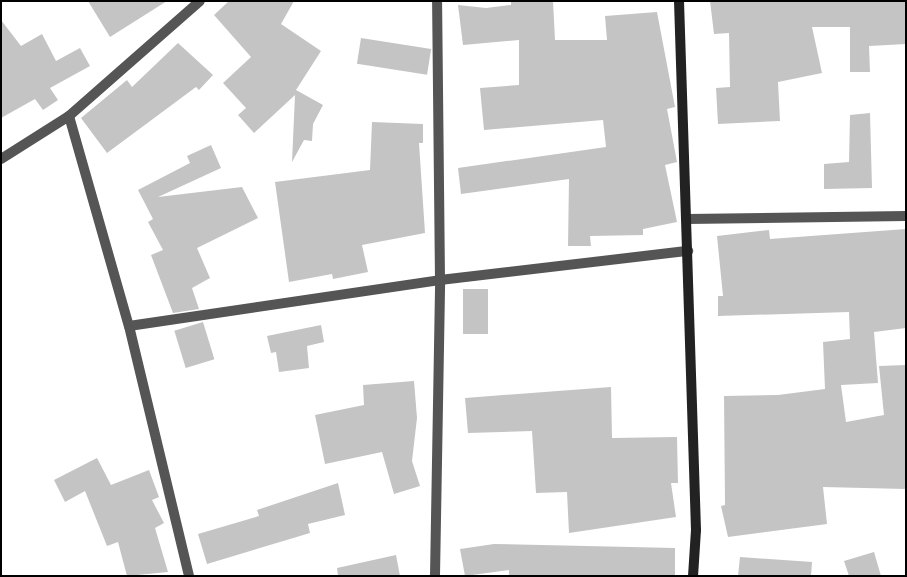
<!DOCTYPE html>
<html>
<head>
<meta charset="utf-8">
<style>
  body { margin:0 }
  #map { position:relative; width:907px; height:577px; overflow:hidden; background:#fff; font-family:"Nunito Sans",sans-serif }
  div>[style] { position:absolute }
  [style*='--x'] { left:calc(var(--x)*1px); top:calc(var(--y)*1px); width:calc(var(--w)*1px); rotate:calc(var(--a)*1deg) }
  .building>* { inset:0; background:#c4c4c4; transform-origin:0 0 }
  .street>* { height:10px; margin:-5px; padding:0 5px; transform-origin:5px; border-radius:5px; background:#555 }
  .secondary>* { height:10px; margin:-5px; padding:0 5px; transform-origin:5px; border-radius:5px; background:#222 }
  span { translate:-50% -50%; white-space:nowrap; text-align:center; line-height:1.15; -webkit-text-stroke:5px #fff; paint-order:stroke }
  .frame { position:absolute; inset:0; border:2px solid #000; pointer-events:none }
</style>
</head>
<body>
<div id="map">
  <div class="building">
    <div style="clip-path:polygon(88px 1px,167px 1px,110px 37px)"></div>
    <div style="clip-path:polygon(229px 1px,294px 1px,281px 24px,321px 51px,296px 90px,323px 105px,313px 124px,312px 141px,304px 140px,292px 162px,295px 95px,254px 133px,238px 115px,246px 108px,223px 83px,251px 57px,214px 15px)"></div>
    <div style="clip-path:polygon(511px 1px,553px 1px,555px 40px,607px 40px,605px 16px,657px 12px,675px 107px,667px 109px,677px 162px,665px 165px,677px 222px,643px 229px,643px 235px,590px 236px,591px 246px,568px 246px,569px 179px,461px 194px,458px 168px,606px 147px,603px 120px,484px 130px,480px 88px,519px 85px,519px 40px,463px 45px,458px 5px,486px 8px,511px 5px)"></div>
    <div style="clip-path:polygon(710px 1px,906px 1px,906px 44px,869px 46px,870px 72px,850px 72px,850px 27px,812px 27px,822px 73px,778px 82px,780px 121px,718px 124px,716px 88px,730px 87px,729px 33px,714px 34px)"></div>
    <div style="clip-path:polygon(1px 20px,21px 46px,42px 34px,56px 61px,80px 48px,90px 66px,50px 88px,58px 100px,43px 110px,35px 99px,1px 118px)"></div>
    <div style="left:361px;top:38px;width:71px;height:26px;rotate:9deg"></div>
    <div style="clip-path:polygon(178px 43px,213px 75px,199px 90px,196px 87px,107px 153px,81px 118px,127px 80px,132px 87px)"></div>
    <div style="clip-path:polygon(870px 113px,872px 188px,824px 189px,824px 164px,849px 162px,850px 115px)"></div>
    <div style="clip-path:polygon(372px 122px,423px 124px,423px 143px,419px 143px,425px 233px,362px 245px,368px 272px,333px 279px,332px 274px,289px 282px,275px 182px,370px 170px)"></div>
    <div style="clip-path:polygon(211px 145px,221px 168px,158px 197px,242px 187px,258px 218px,197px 248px,210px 278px,192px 288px,199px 309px,173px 313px,151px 255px,163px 250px,148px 222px,153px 219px,138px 190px,190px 163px,187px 156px)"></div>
    <div style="clip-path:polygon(906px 229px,906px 328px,874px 332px,878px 383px,841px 385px,846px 422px,884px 415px,879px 366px,906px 365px,906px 489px,823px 487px,827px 524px,728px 537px,721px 506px,725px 505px,724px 396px,778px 395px,825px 389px,823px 342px,850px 339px,849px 312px,718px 316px,718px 296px,723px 296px,717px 236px,769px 230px,770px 239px)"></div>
    <div style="left:463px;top:289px;width:25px;height:45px"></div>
    <div style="left:203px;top:322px;width:39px;height:30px;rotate:73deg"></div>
    <div style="clip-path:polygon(321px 325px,324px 342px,307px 346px,309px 368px,279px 372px,276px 352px,271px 353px,267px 336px)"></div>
    <div style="clip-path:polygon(414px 381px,417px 418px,412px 461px,420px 486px,394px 494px,382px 452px,325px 464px,315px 415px,364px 405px,363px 385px)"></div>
    <div style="clip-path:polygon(611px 387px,612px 438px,677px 437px,678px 483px,671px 483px,676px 517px,569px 533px,567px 492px,536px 493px,532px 431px,468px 433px,465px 398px)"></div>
    <div style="clip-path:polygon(97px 458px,111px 485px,149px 470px,159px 497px,152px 500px,164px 523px,155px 528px,168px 572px,127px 576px,118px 542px,107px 546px,85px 491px,65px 502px,54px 480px)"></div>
    <div style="clip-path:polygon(338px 483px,345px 515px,308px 524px,310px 533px,207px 564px,198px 534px,259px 516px,257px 510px)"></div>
    <div style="clip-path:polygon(494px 544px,675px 548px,675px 576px,509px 576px,509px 570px,465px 576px,460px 549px)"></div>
    <div style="clip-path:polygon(874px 552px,881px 576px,849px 576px,844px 561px)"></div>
    <div style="clip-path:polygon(396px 555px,400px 576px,338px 576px,337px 568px)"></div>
    <div style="clip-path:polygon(740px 557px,812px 562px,811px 576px,738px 576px)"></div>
  </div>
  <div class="street">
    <div style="--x:69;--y:116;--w:218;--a:74.1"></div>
    <div style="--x:129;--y:326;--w:257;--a:76.5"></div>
    <div style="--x:1;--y:159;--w:80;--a:-32.3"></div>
    <div style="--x:69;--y:116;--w:174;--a:-41.3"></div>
    <div style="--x:687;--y:219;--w:219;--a:-0.8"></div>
    <div style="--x:129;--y:326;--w:314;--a:-8.4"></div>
    <div style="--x:440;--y:280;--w:250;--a:-6.7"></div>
    <div style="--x:435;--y:576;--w:296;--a:-89"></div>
    <div style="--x:440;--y:280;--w:279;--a:-90.6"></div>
  </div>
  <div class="secondary">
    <div style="--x:679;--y:1;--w:529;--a:88.16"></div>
    <div style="--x:696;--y:530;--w:46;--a:93.7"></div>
  </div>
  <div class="frame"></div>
</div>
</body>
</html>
